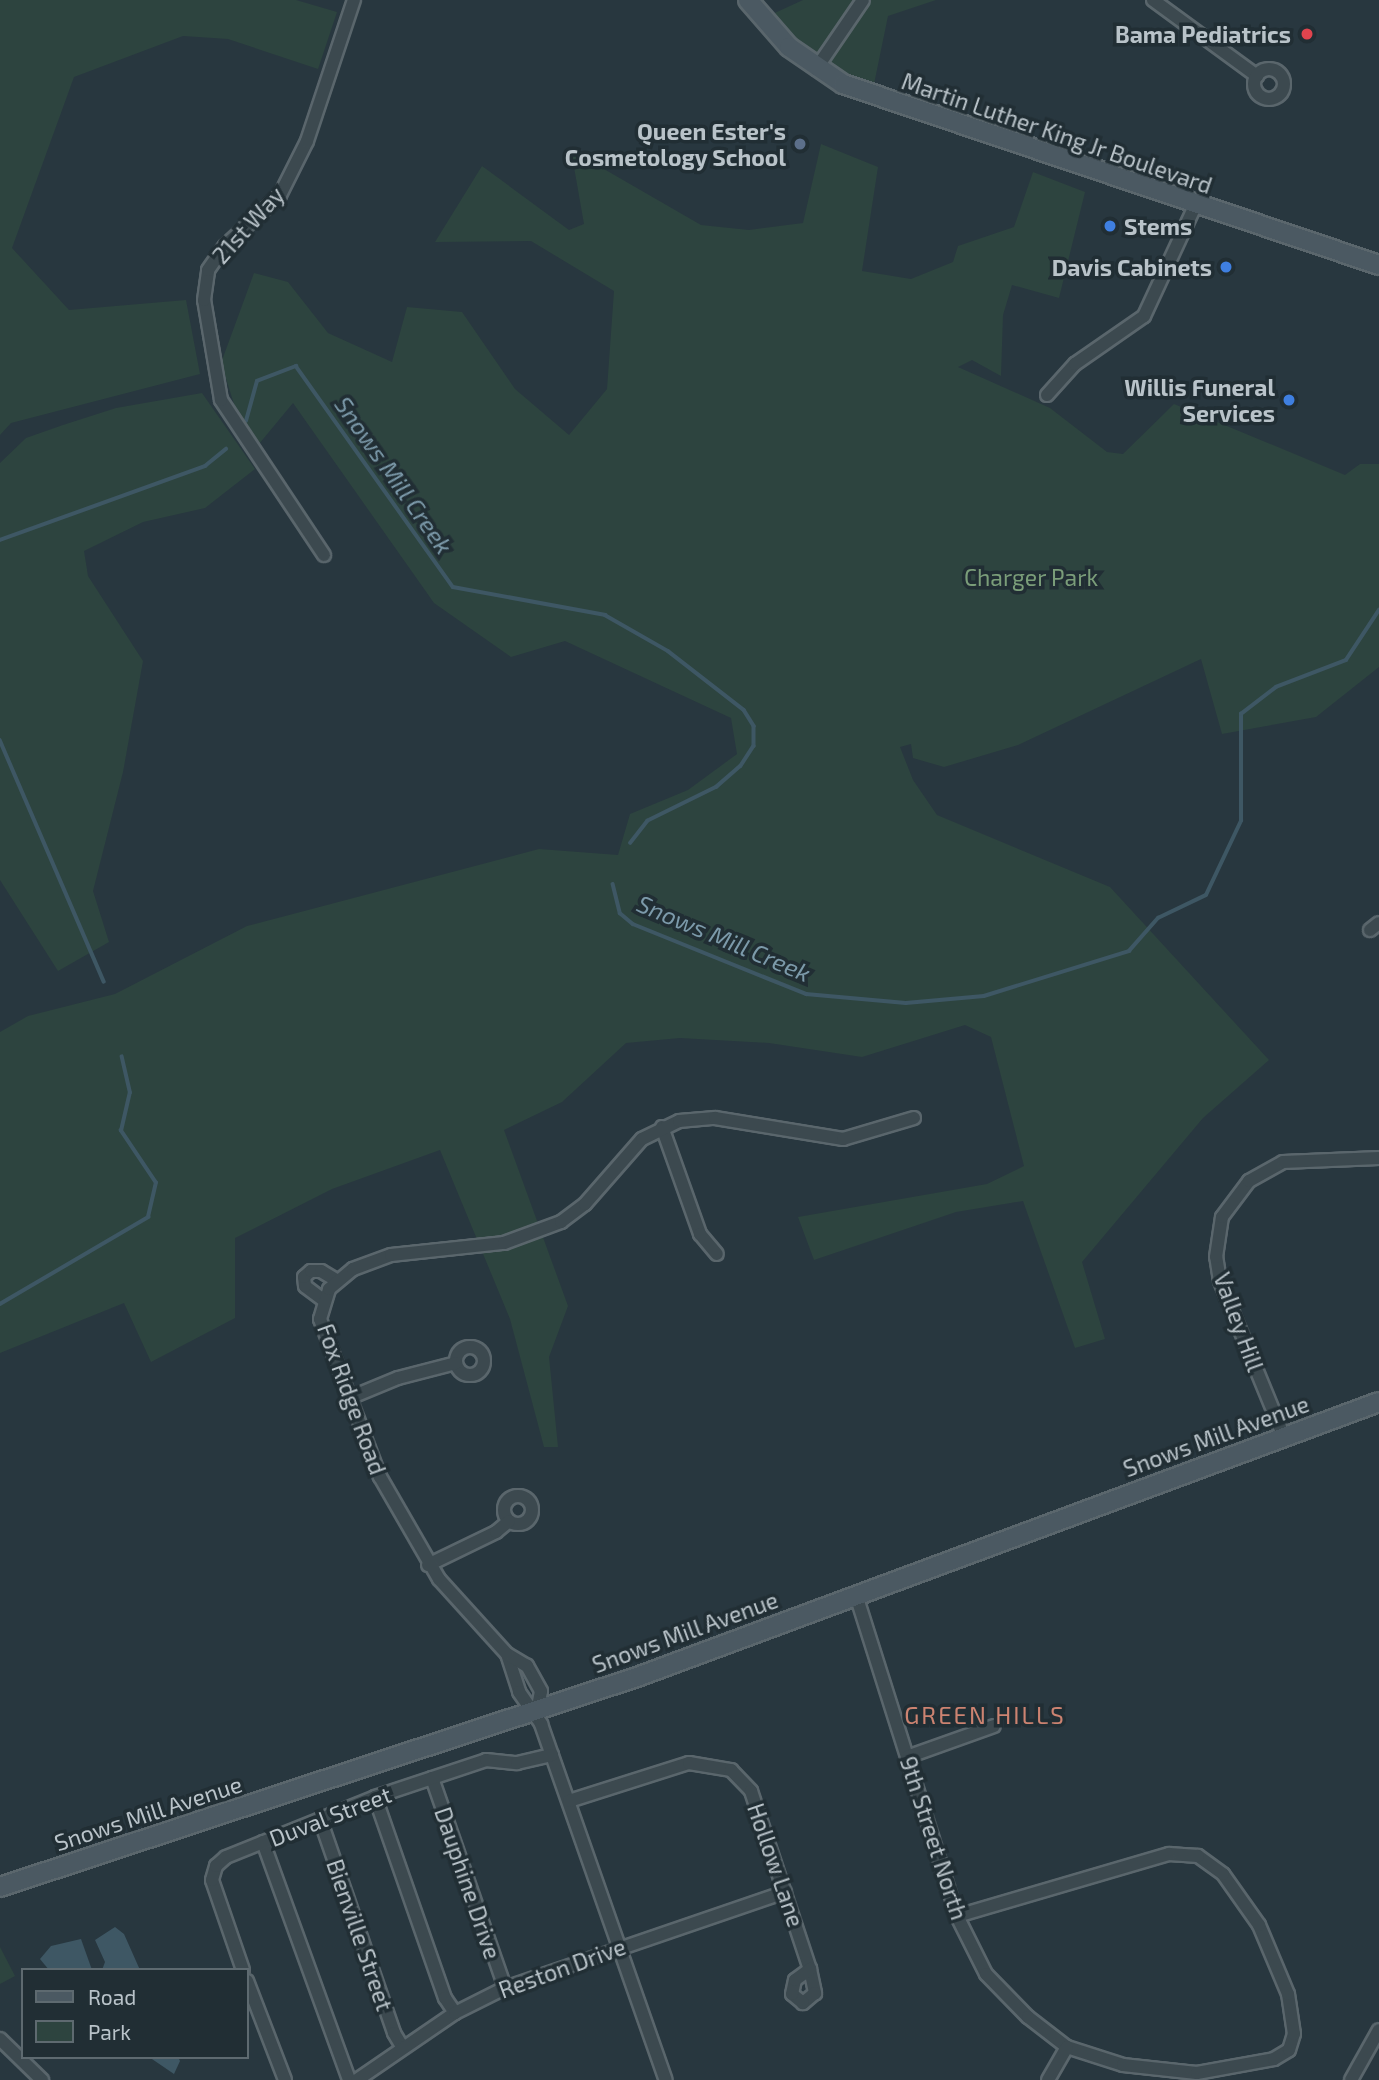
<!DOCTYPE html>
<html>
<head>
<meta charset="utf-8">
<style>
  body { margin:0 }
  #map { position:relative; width:1379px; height:2080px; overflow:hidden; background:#28373f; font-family:"Exo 2",sans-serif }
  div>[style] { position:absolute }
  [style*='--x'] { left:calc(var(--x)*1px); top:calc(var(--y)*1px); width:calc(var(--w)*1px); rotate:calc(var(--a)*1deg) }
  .green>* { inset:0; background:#2d443f }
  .water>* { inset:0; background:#3e5764 }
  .stream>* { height:3.5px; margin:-1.75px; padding:0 1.75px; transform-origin:1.75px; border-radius:1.75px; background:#3e5764 }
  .roads { filter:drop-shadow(2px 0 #5a666c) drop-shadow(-2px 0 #5a666c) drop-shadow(0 2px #5a666c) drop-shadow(0 -2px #5a666c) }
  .minor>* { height:12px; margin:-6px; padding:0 6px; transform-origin:6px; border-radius:6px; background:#3c494f }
  .minor>.ring { margin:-6px; padding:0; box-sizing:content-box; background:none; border:12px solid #3c494f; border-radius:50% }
  .secondary>* { height:18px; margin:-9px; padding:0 9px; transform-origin:9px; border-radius:9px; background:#4b5962 }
  .dots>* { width:19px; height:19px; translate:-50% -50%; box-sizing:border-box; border:4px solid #212e34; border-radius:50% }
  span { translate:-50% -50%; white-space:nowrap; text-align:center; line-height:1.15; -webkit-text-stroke:7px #212e34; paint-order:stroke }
  .poi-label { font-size:23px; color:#b9c3c9; font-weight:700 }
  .right { translate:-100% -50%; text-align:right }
  .left { translate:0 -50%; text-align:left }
  .street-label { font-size:23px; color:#b9c3c9 }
  .park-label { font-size:23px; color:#7a9d79 }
  .water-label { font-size:24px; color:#7c9aaa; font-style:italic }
  .neighbourhood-label { font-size:24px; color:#cc8371; letter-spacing:2px }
  .legend { position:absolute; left:21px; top:1968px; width:228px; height:91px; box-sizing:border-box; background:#212e34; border:2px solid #5e6a70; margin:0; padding:9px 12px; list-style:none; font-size:21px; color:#b9c3c9 }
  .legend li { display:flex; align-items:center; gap:14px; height:35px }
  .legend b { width:35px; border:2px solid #5e6a70 }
</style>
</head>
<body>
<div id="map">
  <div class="green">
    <div style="clip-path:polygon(0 0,296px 0,337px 12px,318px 69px,228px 39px,183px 36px,74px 77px,12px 248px,69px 310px,186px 300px,200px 374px,11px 423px,0 435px)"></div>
    <div style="clip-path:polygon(803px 0,936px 0,888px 16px,873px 89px,794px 57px,766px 17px)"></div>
    <div style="clip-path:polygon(821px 144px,878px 167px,862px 271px,911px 279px,953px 262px,958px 246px,1014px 227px,1033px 172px,1085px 192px,1059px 298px,1012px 285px,1003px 315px,1001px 376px,972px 360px,958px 367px,1050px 408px,1107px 452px,1123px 454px,1174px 404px,1345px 475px,1360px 464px,1379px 464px,1379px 667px,1316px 717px,1222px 734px,1201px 659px,1018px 745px,944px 767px,913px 758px,911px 744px,900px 747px,913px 780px,937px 815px,1110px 887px,1269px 1060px,1203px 1118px,1082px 1262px,1105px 1339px,1075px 1348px,1023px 1201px,956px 1212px,814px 1260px,798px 1217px,987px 1184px,1024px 1166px,991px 1037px,965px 1025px,862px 1057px,769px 1043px,680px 1038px,626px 1043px,562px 1102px,504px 1130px,568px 1306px,549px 1357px,558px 1447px,544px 1447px,510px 1319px,440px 1150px,332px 1189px,235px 1238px,235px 1318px,151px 1362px,124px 1303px,0 1353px,0 1032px,28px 1016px,115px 994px,247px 926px,539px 849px,618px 855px,630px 814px,688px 790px,737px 754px,731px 718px,565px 641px,511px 657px,434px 603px,293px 403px,259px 444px,235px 407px,221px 363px,254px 273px,288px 282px,328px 333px,392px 362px,407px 307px,462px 312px,515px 389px,569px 435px,607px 389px,614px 291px,531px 241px,435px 242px,482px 166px,569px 230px,584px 224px,571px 150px,701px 225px,749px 230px,803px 223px)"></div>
    <div style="clip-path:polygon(202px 393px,255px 469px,205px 508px,143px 522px,84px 551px,88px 576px,143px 661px,123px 772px,93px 891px,109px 942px,58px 971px,0 880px,0 463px,26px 438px,63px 425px,116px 408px)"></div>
    <div style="clip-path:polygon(0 1947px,15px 1976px,0 1984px)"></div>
  </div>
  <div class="water">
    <div style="clip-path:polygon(115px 1927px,124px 1934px,140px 1970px,102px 1970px,105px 1962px,95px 1940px)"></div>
    <div style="clip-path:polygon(81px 1939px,92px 1970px,49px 1970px,40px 1959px,51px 1946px)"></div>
    <div style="clip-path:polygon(149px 2057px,178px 2057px,180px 2061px,174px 2074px)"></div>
  </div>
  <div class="stream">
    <div style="--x:246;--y:421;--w:41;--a:-74.6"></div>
    <div style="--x:257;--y:381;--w:42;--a:-21"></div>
    <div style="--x:296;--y:366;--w:271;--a:54.6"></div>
    <div style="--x:453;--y:587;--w:155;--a:10.4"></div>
    <div style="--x:605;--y:615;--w:73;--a:29.7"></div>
    <div style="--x:668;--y:651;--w:96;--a:37.8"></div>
    <div style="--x:744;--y:710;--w:19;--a:58"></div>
    <div style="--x:754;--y:726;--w:20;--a:90"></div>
    <div style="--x:754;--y:746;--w:24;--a:123"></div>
    <div style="--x:741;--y:766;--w:32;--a:139"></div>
    <div style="--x:717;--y:787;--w:77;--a:153.8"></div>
    <div style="--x:648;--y:821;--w:28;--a:128"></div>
    <div style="--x:0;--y:540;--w:218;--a:-19.8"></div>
    <div style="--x:205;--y:466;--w:27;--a:-39"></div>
    <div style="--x:0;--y:740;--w:263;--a:66.7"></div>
    <div style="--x:613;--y:884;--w:30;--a:76"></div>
    <div style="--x:620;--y:913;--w:17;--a:40"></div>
    <div style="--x:633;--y:924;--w:187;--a:22"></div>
    <div style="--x:806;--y:994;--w:100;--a:5.1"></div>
    <div style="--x:906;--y:1003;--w:78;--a:-5.1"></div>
    <div style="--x:984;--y:996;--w:152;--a:-17.2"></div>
    <div style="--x:1129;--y:951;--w:44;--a:-48.7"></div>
    <div style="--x:1158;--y:918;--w:53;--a:-25.6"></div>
    <div style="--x:1206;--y:895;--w:82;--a:-64.7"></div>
    <div style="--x:1241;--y:821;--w:107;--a:-90"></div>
    <div style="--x:1241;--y:714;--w:44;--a:-37.6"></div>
    <div style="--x:1276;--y:687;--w:75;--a:-21.1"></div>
    <div style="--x:1346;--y:660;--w:60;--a:-56.6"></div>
    <div style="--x:0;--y:1304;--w:172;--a:-30.4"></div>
    <div style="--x:148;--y:1217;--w:35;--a:-77"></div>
    <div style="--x:156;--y:1183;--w:63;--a:-123.9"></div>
    <div style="--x:121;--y:1131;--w:39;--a:-77"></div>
    <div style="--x:130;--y:1093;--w:37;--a:-103"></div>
  </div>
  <div class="roads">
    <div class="minor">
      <div style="--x:1153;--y:0;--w:129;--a:36.2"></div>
      <div style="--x:816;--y:69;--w:83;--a:-55.7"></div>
      <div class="ring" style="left:1254px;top:69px;width:18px;height:18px"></div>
      <div style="--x:1047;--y:395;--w:42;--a:-47.9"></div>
      <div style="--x:1075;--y:364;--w:84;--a:-34.8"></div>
      <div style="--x:1144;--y:316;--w:121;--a:-65.1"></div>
      <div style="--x:324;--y:555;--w:186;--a:-123.6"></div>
      <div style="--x:221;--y:400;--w:101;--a:-99.6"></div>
      <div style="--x:204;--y:300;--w:30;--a:-82"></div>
      <div style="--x:208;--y:270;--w:29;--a:-55"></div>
      <div style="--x:225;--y:246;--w:75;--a:-42.8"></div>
      <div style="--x:280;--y:195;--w:60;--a:-63.4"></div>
      <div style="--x:307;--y:141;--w:149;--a:-71.6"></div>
      <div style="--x:1370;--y:930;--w:11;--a:-38"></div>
      <div style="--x:662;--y:1127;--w:114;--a:70.4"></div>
      <div style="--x:700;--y:1234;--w:26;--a:50"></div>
      <div style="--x:322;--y:1299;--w:21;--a:-143"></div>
      <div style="--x:305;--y:1286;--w:9;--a:-96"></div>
      <div style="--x:304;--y:1277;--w:9;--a:-41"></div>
      <div style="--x:311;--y:1271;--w:10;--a:0"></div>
      <div style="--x:321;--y:1271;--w:17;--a:31"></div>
      <div class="ring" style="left:456px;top:1347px;width:16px;height:16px"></div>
      <div style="--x:347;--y:1399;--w:55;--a:-22.4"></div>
      <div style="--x:398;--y:1378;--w:60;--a:-14.5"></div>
      <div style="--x:1284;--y:1437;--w:169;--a:-112.3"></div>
      <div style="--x:1220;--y:1281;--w:24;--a:-99"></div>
      <div style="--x:1216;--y:1257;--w:40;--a:-81.5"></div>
      <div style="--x:1222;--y:1217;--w:45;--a:-53.1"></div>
      <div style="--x:1249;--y:1181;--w:39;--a:-29"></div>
      <div style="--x:1283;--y:1162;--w:96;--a:-2.4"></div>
      <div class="ring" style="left:504px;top:1496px;width:16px;height:16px"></div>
      <div style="--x:428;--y:1565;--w:76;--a:-25.9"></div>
      <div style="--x:496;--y:1532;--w:17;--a:-40"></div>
      <div style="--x:856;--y:1595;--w:337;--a:72.5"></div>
      <div style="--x:957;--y:1916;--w:65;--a:63.4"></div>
      <div style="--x:986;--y:1974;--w:60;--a:45.7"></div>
      <div style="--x:1028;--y:2017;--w:49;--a:37.6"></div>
      <div style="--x:1067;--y:2047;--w:59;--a:17.8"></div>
      <div style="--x:1123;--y:2065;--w:74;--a:6.2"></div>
      <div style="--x:1197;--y:2073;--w:78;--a:-10.3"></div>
      <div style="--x:1274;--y:2059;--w:17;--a:-31"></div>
      <div style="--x:1289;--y:2050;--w:17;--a:-73"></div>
      <div style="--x:1294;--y:2034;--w:40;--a:-98.5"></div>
      <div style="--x:1288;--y:1994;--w:75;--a:-112.8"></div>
      <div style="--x:1259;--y:1925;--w:62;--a:-125.2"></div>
      <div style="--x:1223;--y:1874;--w:31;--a:-144"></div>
      <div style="--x:1198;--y:1856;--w:29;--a:-176"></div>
      <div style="--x:1169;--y:1854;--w:221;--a:163.7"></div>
      <div style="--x:507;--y:1654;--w:40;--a:72"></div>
      <div style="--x:519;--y:1692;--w:39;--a:55"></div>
      <div style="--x:541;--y:1724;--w:377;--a:70.7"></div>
      <div style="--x:537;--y:1712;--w:21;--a:-79"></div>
      <div style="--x:541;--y:1691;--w:29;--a:-119"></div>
      <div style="--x:527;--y:1666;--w:23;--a:-149"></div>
      <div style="--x:507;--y:1654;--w:101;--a:-132.2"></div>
      <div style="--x:439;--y:1579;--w:118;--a:-120"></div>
      <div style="--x:380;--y:1477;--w:169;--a:-110.8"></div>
      <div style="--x:320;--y:1319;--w:31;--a:-73"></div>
      <div style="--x:329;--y:1289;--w:31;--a:-40"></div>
      <div style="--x:353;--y:1269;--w:40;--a:-20.2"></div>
      <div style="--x:391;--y:1255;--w:114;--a:-6.1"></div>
      <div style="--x:504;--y:1243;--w:61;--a:-20.2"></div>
      <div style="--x:561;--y:1222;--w:30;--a:-37"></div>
      <div style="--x:585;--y:1204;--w:86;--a:-48.8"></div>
      <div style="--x:642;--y:1139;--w:41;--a:-25.9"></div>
      <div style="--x:679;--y:1121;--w:36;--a:-5"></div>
      <div style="--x:715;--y:1118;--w:130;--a:9.3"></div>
      <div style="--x:843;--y:1139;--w:74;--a:-16.5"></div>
      <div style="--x:907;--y:1757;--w:92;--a:-19.6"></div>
      <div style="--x:432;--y:1778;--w:222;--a:70.8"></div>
      <div style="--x:375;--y:1797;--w:213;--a:70.8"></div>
      <div style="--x:445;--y:1998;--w:18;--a:56"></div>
      <div style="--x:569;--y:1801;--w:126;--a:-17.6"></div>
      <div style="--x:689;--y:1763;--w:43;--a:9.5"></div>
      <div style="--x:731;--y:1770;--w:29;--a:46"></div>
      <div style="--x:751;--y:1791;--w:188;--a:71.7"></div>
      <div style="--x:810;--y:1969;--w:25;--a:78"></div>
      <div style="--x:815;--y:1993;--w:16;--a:140"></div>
      <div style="--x:803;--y:2003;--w:14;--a:-141"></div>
      <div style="--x:792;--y:1994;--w:14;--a:-78"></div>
      <div style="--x:795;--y:1980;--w:19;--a:-36"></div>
      <div style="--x:320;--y:1819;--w:226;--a:70.9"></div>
      <div style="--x:394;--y:2033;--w:17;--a:59"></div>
      <div style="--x:263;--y:1842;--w:253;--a:70.1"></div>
      <div style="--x:243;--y:1970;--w:95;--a:-109"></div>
      <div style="--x:212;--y:1880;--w:15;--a:-74"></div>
      <div style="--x:216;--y:1866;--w:13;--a:-42"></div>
      <div style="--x:226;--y:1857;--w:161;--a:-21.9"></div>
      <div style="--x:375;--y:1797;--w:117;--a:-18.4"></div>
      <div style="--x:486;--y:1760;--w:31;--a:6"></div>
      <div style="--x:517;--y:1763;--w:36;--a:-13"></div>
      <div style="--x:247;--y:1981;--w:106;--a:69"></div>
      <div style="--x:0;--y:2039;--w:59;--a:44.3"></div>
      <div style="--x:357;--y:2080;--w:119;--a:-34.4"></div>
      <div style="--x:455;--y:2013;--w:56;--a:-26.6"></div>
      <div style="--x:505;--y:1988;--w:296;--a:-18.9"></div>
      <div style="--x:1048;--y:2080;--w:38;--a:-60"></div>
      <div style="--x:1351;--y:2080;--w:57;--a:-60.8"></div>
    </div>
    <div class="secondary">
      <div style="--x:748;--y:0;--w:62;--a:48.9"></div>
      <div style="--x:789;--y:47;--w:65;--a:34.4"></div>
      <div style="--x:843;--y:84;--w:566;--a:18.66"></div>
      <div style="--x:0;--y:1887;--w:671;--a:-18.25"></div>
      <div style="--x:637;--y:1677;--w:791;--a:-20.34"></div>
    </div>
  </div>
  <div class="dots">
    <div style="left:1307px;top:34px;background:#e0444e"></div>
    <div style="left:800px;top:144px;background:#5c6f8a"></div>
    <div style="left:1110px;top:226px;background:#3f7fe0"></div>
    <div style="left:1226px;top:267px;background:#3f7fe0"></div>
    <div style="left:1289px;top:400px;background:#3f7fe0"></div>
  </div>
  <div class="poi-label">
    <span class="right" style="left:1291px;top:34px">Bama Pediatrics</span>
    <span class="right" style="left:786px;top:144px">Queen Ester's<br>Cosmetology School</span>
    <span class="left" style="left:1124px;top:226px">Stems</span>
    <span class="right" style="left:1212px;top:267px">Davis Cabinets</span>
    <span class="right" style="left:1275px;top:400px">Willis Funeral<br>Services</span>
  </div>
  <div class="street-label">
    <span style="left:1057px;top:133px;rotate:19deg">Martin Luther King Jr Boulevard</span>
    <span style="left:248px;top:225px;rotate:-48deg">21st Way</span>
    <span style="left:1239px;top:1322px;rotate:70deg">Valley Hill</span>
    <span style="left:352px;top:1399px;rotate:70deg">Fox Ridge Road</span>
    <span style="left:1216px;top:1436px;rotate:-20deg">Snows Mill Avenue</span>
    <span style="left:685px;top:1632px;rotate:-20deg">Snows Mill Avenue</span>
    <span style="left:148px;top:1813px;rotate:-18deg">Snows Mill Avenue</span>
    <span style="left:330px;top:1816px;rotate:-21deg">Duval Street</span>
    <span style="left:934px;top:1838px;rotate:72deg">9th Street North</span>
    <span style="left:776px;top:1865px;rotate:71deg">Hollow Lane</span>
    <span style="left:468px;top:1883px;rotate:71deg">Dauphine Drive</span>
    <span style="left:360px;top:1935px;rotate:71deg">Bienville Street</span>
    <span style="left:562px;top:1968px;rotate:-20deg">Reston Drive</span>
  </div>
  <div class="park-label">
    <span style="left:1031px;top:577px">Charger Park</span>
  </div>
  <div class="water-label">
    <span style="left:394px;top:475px;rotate:55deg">Snows Mill Creek</span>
    <span style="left:724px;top:938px;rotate:23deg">Snows Mill Creek</span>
  </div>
  <div class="neighbourhood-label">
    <span style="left:985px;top:1715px">GREEN HILLS</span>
  </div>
  <ul class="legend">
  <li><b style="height:9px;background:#4b5962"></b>Road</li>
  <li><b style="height:19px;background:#2d443f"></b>Park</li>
  </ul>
</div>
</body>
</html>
